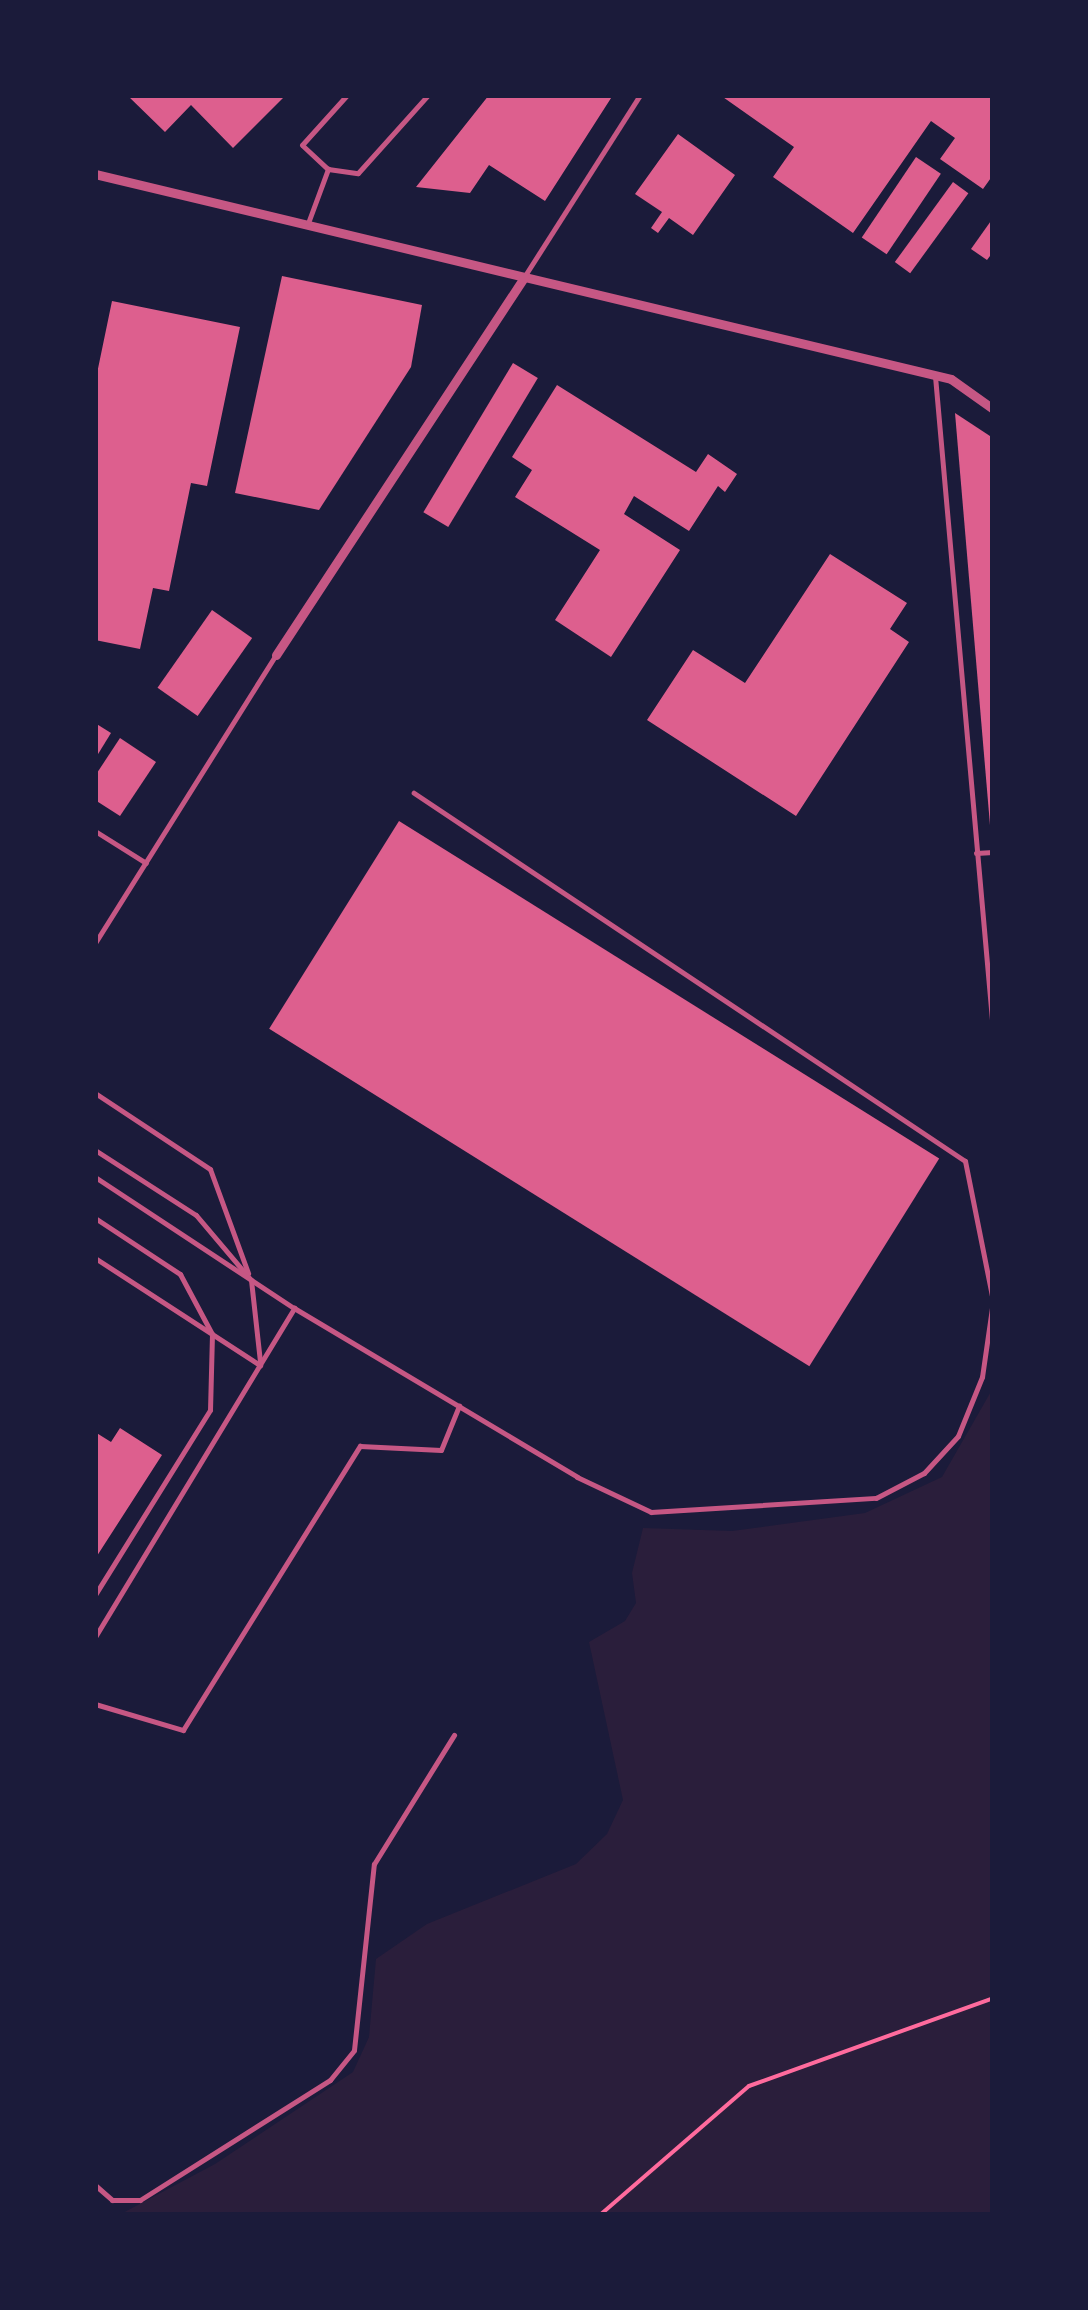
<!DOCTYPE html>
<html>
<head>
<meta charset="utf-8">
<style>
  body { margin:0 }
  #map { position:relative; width:1088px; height:2310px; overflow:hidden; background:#1b1b3a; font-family:Karla,sans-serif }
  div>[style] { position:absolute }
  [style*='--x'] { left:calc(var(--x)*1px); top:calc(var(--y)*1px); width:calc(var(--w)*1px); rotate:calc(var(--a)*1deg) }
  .green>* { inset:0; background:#2a1e3b }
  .building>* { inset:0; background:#dd5f8e; transform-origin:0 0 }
  .path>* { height:4px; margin:-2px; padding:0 2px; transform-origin:2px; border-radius:2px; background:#ff6b9d }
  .service>* { height:5px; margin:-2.5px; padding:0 2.5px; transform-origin:2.5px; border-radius:2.5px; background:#c65784 }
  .minor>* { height:9px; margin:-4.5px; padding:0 4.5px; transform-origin:4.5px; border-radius:4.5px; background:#c65784 }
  span { translate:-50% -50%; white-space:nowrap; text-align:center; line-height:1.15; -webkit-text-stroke:8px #1b1b3a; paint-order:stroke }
  .frame { position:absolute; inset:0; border:98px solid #1b1b3a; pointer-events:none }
</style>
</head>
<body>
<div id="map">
  <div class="green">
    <div style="clip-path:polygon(993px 1388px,993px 2215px,119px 2215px,215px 2164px,353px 2072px,369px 2037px,376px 1959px,427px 1924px,576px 1864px,607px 1834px,623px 1800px,589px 1642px,625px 1621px,636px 1603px,632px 1573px,643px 1528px,732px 1531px,865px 1513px,942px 1477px)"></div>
  </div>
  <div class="building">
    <div style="clip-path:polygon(127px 95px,286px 95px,233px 148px,191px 105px,165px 132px)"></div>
    <div style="clip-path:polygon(489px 95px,613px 95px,545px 201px,489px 165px,470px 193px,416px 187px)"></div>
    <div style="clip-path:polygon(720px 95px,993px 95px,993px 175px,983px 189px,940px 159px,955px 138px,931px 121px,853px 233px,773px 177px,794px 147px)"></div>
    <div style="clip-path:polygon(678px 134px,735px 175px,693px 235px,669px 218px,658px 233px,651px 228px,662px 212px,635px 194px)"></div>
    <div style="left:916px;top:157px;width:30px;height:97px;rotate:34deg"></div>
    <div style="left:953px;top:182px;width:19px;height:99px;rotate:36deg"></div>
    <div style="clip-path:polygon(993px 218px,993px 252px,987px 260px,971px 249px)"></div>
    <div style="clip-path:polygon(282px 276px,422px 305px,411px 367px,319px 510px,235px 493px)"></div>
    <div style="clip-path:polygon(112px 301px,240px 327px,207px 486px,191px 483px,169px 591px,153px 588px,140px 649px,95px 640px,95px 383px)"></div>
    <div style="left:513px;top:363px;width:29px;height:174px;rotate:31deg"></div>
    <div style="clip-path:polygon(557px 385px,696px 472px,708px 454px,737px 474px,725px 492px,718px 486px,689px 531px,634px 496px,624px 514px,680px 550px,611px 657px,555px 620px,600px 550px,515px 497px,532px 470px,512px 457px)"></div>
    <div style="clip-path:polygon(955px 413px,993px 438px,993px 824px,990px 825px)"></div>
    <div style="clip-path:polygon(830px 554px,907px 603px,890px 629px,909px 642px,796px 816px,647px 720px,693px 650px,745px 683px)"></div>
    <div style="left:212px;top:610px;width:49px;height:95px;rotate:35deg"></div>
    <div style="clip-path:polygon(95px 723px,111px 733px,95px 759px)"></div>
    <div style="clip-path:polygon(120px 738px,156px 762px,120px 816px,95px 800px,95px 776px)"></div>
    <div style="left:399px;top:821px;width:637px;height:245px;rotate:32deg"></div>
    <div style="clip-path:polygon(120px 1428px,162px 1455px,95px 1559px,95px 1432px,111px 1442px)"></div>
  </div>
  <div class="path">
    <div style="--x:600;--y:2215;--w:197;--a:-40.9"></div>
    <div style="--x:749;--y:2086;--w:259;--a:-19.8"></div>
  </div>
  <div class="service">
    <div style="--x:347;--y:95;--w:67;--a:132"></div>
    <div style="--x:302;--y:145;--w:35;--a:43"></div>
    <div style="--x:328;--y:169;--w:30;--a:8"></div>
    <div style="--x:358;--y:173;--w:105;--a:-48.1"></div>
    <div style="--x:308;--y:223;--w:58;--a:-69.7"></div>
    <div style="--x:524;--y:277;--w:216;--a:-57.5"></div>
    <div style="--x:935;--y:376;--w:658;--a:84.94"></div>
    <div style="--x:95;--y:831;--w:60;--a:32.1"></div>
    <div style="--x:976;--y:853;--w:17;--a:-3"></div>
    <div style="--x:95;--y:943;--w:340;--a:-57.9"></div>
    <div style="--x:95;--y:1093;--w:138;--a:33.5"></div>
    <div style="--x:210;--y:1169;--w:111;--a:69.9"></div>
    <div style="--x:95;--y:1150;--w:120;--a:32.8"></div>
    <div style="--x:196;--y:1215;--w:85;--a:49.8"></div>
    <div style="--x:251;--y:1280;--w:82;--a:83.7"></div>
    <div style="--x:95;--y:1177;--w:238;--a:33.4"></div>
    <div style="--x:294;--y:1308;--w:330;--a:30.8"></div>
    <div style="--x:577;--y:1477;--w:82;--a:25.3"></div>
    <div style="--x:651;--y:1512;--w:225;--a:-3.6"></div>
    <div style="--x:876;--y:1498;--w:54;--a:-27.5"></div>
    <div style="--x:924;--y:1473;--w:50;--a:-47.4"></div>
    <div style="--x:958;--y:1436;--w:64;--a:-67.9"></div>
    <div style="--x:982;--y:1377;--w:77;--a:-81.8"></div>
    <div style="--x:993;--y:1301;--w:143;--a:-101.3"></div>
    <div style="--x:965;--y:1161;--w:663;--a:-146.26"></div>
    <div style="--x:95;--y:1218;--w:102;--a:33.4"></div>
    <div style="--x:180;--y:1274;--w:68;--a:61.9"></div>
    <div style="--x:212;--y:1334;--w:76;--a:91.5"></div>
    <div style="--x:210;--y:1410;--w:218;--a:121.9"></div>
    <div style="--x:95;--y:1258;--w:197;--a:33"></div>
    <div style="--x:95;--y:1637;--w:385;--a:-58.8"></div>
    <div style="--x:95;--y:1704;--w:92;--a:16.5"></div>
    <div style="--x:183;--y:1730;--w:335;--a:-58.1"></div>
    <div style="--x:360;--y:1446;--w:81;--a:2.8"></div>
    <div style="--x:441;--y:1450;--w:48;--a:-67.8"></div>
    <div style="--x:95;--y:2185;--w:23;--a:41"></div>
    <div style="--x:112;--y:2200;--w:28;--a:0"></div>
    <div style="--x:140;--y:2200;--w:225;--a:-32.3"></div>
    <div style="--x:330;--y:2080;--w:38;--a:-51"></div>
    <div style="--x:354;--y:2050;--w:187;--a:-83.9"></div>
    <div style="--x:374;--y:1864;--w:152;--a:-58.2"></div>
  </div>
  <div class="minor">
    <div style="--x:95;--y:174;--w:880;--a:13.47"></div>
    <div style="--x:951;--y:379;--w:52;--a:35.5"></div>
    <div style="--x:276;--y:655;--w:452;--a:-56.7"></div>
  </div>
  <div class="frame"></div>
</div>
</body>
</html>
